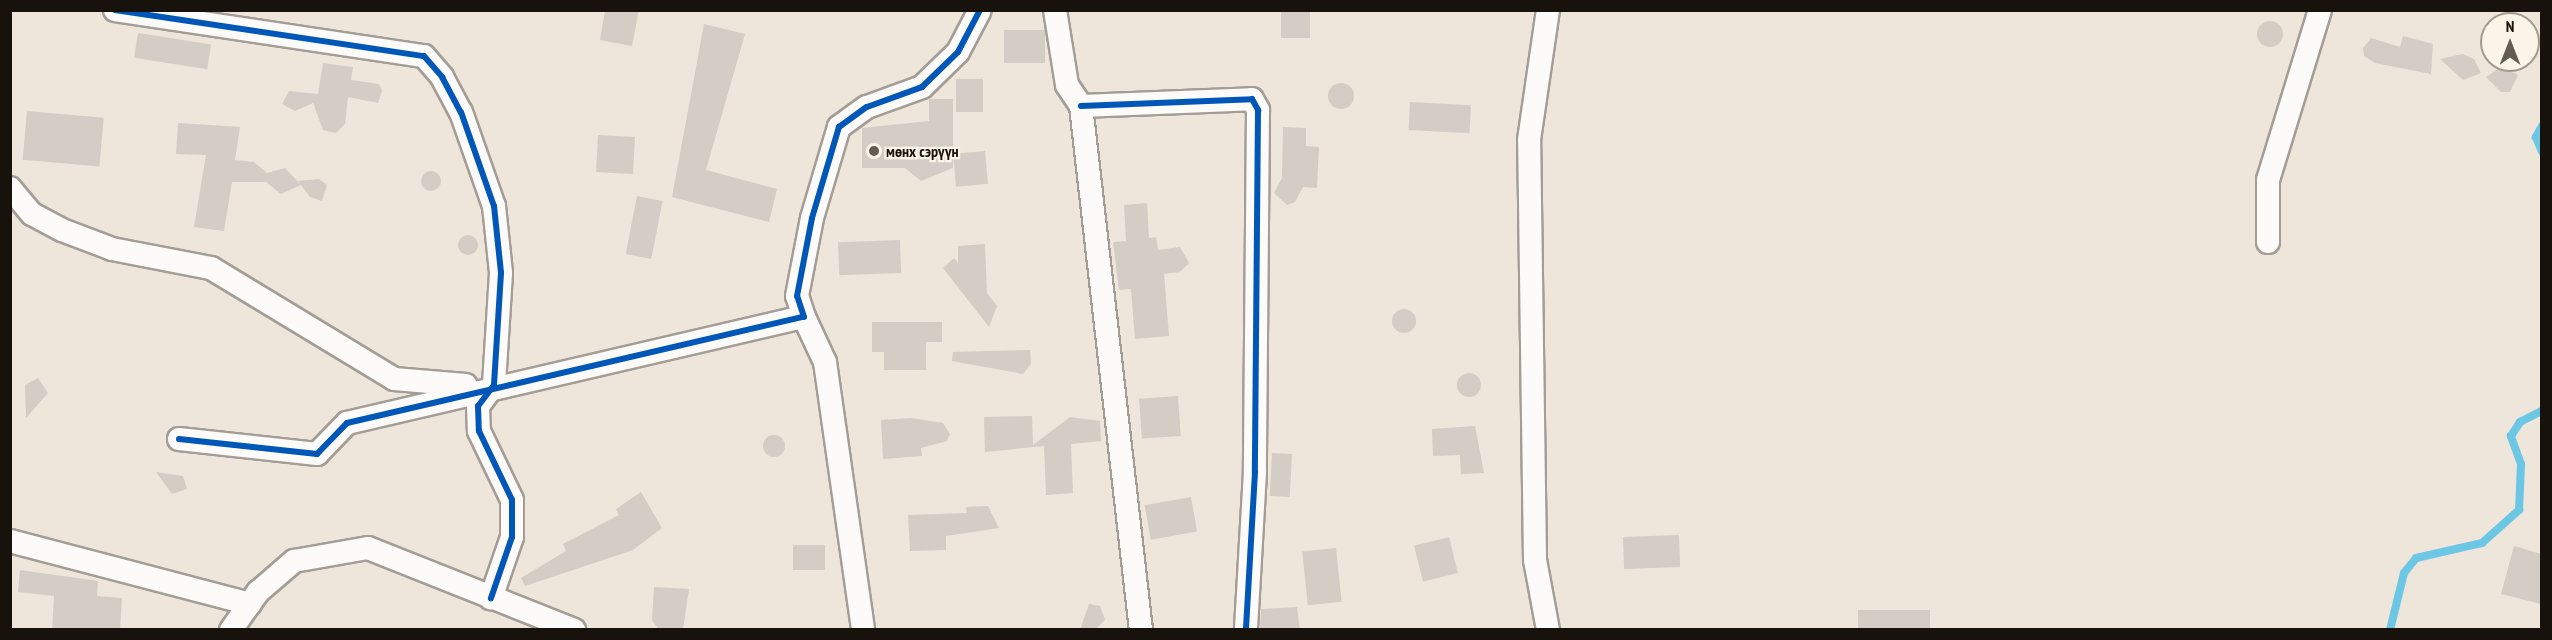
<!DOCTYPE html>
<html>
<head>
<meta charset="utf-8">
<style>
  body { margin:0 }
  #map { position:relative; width:2552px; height:640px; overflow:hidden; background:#eee5db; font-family:"PT Sans Narrow",sans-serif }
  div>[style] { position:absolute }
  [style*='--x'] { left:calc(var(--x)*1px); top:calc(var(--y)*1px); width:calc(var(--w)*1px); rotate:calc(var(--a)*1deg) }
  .stream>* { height:8px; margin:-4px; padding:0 4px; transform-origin:4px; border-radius:4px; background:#6cc7e5 }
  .building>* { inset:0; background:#d4cdc5; transform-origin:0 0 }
  .round { border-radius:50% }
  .roads { filter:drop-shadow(2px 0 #a49d96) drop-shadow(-2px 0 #a49d96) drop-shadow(0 2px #a49d96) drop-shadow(0 -2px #a49d96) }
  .minor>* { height:22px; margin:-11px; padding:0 11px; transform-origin:11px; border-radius:11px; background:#fcfbfa }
  .cycleway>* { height:6px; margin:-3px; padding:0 3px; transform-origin:3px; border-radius:3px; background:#0057b8 }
  .dots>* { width:16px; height:16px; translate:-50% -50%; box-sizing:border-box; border:3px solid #fdf4e8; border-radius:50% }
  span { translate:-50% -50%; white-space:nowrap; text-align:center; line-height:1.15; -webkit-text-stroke:4.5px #fdf4e8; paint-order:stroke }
  .poi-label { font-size:16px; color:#18120c; font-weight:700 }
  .left { translate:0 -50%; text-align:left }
  .frame { position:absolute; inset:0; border:12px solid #18120c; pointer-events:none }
  .north { position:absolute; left:2480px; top:12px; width:60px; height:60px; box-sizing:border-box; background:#fdf4e8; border:2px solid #a19a90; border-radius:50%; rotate:0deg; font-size:16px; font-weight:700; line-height:24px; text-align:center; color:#18120c }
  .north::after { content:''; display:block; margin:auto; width:21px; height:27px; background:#635c54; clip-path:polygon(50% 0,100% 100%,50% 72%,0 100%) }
</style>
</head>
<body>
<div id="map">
  <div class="stream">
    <div style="--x:2542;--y:126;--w:13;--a:119"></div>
    <div style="--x:2536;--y:137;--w:16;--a:68"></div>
    <div style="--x:2390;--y:630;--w:59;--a:-76.2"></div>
    <div style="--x:2404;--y:573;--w:19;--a:-51"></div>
    <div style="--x:2416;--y:558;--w:68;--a:-12.8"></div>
    <div style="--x:2482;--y:543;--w:50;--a:-41.7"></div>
    <div style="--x:2519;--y:510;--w:46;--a:-87.5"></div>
    <div style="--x:2521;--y:464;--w:30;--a:-110"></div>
    <div style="--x:2511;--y:436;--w:17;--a:-57"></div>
    <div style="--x:2520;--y:422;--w:25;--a:-27"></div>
  </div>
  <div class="building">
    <div style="clip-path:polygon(605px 10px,639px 10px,632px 46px,600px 40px)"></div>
    <div style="left:1281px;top:10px;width:29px;height:28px"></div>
    <div class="round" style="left:2257px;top:21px;width:26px;height:26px"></div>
    <div style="clip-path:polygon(704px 24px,745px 34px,706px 170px,777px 189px,769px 222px,672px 197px)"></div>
    <div style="left:1004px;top:30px;width:41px;height:33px"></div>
    <div style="left:138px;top:33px;width:74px;height:25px;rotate:9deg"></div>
    <div style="clip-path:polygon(2403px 36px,2433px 44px,2431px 74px,2375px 63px,2364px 56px,2363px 48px,2371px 38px,2400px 47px)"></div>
    <div style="clip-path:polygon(2463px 54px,2474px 59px,2481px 73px,2463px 80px,2440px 59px)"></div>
    <div style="clip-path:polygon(323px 63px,353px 67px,351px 80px,379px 84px,382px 91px,378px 103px,348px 97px,345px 124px,336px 133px,323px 130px,313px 103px,295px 111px,282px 104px,289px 91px,318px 94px)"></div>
    <div style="clip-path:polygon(2501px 67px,2518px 75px,2510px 92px,2501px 92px,2486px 77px)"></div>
    <div style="left:956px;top:79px;width:27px;height:33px"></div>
    <div class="round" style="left:1328px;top:83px;width:26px;height:26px"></div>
    <div style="clip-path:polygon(929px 99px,953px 99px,953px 168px,921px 181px,905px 168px,862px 168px,862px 128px,929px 121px)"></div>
    <div style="left:1410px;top:102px;width:61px;height:28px;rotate:3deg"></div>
    <div style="left:27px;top:111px;width:77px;height:49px;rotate:5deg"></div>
    <div style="clip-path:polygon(178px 123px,240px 127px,235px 160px,254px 162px,267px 173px,285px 168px,301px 185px,281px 194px,266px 182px,232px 182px,224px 231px,194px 227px,206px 155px,176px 154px)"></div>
    <div style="clip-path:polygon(1283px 127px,1306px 128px,1306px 146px,1319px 147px,1317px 188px,1303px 187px,1295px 202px,1287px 205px,1274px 193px,1282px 178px)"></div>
    <div style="left:598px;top:135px;width:37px;height:37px;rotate:3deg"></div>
    <div style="left:985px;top:151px;width:33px;height:32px;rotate:85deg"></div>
    <div class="round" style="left:421px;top:171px;width:20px;height:20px"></div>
    <div style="clip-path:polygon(319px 179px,327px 185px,322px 201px,310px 197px,298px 181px)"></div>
    <div style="left:637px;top:196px;width:26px;height:59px;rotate:11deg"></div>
    <div style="clip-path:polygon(1147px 203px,1149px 238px,1156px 237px,1158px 250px,1180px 247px,1189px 263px,1180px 272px,1164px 274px,1169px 336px,1135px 339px,1131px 289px,1119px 290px,1113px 242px,1126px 241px,1124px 205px)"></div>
    <div class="round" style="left:458px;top:235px;width:20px;height:20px"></div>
    <div style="left:900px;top:240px;width:33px;height:62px;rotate:88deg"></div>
    <div style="clip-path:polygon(985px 244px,987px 293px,997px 306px,989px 327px,943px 268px,954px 258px,958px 263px,958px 246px)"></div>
    <div class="round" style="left:1392px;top:309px;width:24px;height:24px"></div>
    <div style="clip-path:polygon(872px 322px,942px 322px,942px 342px,926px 342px,926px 370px,884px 370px,884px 352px,872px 352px)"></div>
    <div style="clip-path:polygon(1030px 350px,1031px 364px,1023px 374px,952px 361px,953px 352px)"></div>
    <div class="round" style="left:1457px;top:373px;width:24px;height:24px"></div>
    <div style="clip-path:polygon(38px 378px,48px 393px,26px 418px,25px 385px)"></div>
    <div style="left:1178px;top:396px;width:40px;height:39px;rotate:86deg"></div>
    <div style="clip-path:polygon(1032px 416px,1033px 445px,1070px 417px,1100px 421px,1101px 441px,1071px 444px,1073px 493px,1046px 495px,1044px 446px,985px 452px,984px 417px)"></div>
    <div style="clip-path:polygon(911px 418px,943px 423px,950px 434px,947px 441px,921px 448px,922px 456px,883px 459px,881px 420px)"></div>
    <div style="clip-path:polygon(1475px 426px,1484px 473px,1461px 474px,1460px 455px,1433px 456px,1432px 429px)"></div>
    <div class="round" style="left:763px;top:435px;width:22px;height:22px"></div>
    <div style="left:1272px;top:453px;width:20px;height:43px;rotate:3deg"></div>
    <div style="clip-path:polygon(156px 472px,183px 476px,187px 489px,172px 494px)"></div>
    <div style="clip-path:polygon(641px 492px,662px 528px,633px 550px,525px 586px,521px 578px,566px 551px,563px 544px,619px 515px,616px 509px)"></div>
    <div style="left:1191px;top:497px;width:35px;height:47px;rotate:80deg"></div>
    <div style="clip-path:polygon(988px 506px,999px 528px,946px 536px,946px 550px,910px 551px,908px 515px,967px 513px,966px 507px)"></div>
    <div style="left:1679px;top:535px;width:32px;height:56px;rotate:88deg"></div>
    <div style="left:1449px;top:537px;width:37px;height:36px;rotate:76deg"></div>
    <div style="left:793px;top:545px;width:32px;height:25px"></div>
    <div style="clip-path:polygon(2514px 546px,2541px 554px,2541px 604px,2501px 594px)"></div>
    <div style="left:1336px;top:548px;width:54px;height:34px;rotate:84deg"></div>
    <div style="clip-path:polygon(20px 570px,98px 581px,97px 596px,122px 598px,120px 630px,52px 630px,54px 596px,18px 592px)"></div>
    <div style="clip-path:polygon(654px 587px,689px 589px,683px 630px,659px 630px,652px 620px)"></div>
    <div style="clip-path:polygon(1089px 604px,1100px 606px,1105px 620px,1095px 630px,1080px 630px)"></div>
    <div style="clip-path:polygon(1297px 607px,1300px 630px,1260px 630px,1261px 609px)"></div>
    <div style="left:1858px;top:610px;width:72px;height:20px"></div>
  </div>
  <div class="roads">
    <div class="minor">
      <div style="--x:115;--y:10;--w:312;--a:8.5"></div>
      <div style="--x:424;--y:56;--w:28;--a:49"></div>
      <div style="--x:442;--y:77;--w:40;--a:62"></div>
      <div style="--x:461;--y:112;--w:100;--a:70.7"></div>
      <div style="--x:494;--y:206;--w:67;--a:84"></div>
      <div style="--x:501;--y:273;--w:112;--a:93.6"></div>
      <div style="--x:494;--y:385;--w:26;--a:127"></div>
      <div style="--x:478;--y:406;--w:25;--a:88"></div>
      <div style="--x:479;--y:431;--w:76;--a:64.4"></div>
      <div style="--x:512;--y:500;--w:37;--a:90"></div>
      <div style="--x:512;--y:537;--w:65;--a:109"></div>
      <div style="--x:1055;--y:10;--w:76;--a:80.9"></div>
      <div style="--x:1067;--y:85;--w:25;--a:56"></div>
      <div style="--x:1081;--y:106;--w:527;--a:83.47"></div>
      <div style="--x:1081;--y:106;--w:171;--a:-2.3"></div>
      <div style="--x:1252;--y:99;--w:13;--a:61"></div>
      <div style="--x:1258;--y:110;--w:362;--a:90.5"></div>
      <div style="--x:1255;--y:472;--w:158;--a:93.3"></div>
      <div style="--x:10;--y:188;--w:34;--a:50"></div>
      <div style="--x:32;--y:214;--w:34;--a:28"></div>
      <div style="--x:62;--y:230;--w:53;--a:20.8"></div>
      <div style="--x:112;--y:249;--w:101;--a:10.9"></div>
      <div style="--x:211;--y:268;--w:214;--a:31.2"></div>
      <div style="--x:394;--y:379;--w:72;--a:4.8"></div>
      <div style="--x:2268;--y:242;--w:62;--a:-90"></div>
      <div style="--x:2268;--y:180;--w:178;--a:-73"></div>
      <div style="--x:804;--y:317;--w:50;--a:65"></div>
      <div style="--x:825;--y:362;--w:271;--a:81.9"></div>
      <div style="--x:179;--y:439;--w:139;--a:6.2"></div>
      <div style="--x:317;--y:454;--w:43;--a:-45.9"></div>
      <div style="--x:347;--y:423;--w:469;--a:-13.1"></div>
      <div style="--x:804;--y:317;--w:22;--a:-108"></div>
      <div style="--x:797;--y:296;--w:79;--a:-79.1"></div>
      <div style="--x:812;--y:218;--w:95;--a:-73.5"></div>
      <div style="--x:839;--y:127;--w:34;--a:-36"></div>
      <div style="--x:867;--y:107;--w:59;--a:-20"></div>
      <div style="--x:922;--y:87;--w:50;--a:-44.2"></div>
      <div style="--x:958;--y:52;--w:47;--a:-62.4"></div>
      <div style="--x:10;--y:541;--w:248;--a:14.7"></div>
      <div style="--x:231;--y:630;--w:47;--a:-54.6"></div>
      <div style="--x:258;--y:592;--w:48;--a:-40.7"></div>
      <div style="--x:294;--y:561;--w:75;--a:-10"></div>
      <div style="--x:368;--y:548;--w:222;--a:21.7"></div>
      <div style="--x:1548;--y:630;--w:71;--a:-100.5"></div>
      <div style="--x:1535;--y:560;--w:420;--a:-90.8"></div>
      <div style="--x:1529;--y:140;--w:131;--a:-81.7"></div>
    </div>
  </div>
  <div class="cycleway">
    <div style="--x:115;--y:10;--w:312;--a:8.5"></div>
    <div style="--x:424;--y:56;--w:28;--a:49"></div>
    <div style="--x:442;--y:77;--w:40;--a:62"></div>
    <div style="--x:461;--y:112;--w:100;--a:70.7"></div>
    <div style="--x:494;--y:206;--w:67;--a:84"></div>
    <div style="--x:501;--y:273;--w:112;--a:93.6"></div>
    <div style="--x:494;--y:385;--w:26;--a:127"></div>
    <div style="--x:478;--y:406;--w:25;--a:88"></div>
    <div style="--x:479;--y:431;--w:76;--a:64.4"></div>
    <div style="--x:512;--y:500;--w:37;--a:90"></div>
    <div style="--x:512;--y:537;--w:65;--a:109"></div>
    <div style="--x:1081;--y:106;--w:171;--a:-2.3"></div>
    <div style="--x:1252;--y:99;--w:13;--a:61"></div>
    <div style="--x:1258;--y:110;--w:362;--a:90.5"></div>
    <div style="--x:1255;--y:472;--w:158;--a:93.3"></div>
    <div style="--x:179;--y:439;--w:139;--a:6.2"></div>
    <div style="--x:317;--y:454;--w:43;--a:-45.9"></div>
    <div style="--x:347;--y:423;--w:469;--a:-13.1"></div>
    <div style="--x:804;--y:317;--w:22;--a:-108"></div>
    <div style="--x:797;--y:296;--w:79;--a:-79.1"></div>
    <div style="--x:812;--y:218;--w:95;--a:-73.5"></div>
    <div style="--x:839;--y:127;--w:34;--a:-36"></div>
    <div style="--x:867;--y:107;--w:59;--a:-20"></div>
    <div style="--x:922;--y:87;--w:50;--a:-44.2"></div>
    <div style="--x:958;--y:52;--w:47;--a:-62.4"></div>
  </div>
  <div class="dots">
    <div style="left:874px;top:151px;background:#635c54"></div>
  </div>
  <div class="poi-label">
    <span class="left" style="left:886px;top:151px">мөнх сэрүүн</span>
  </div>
  <div class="frame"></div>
  <div class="north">N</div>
</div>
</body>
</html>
